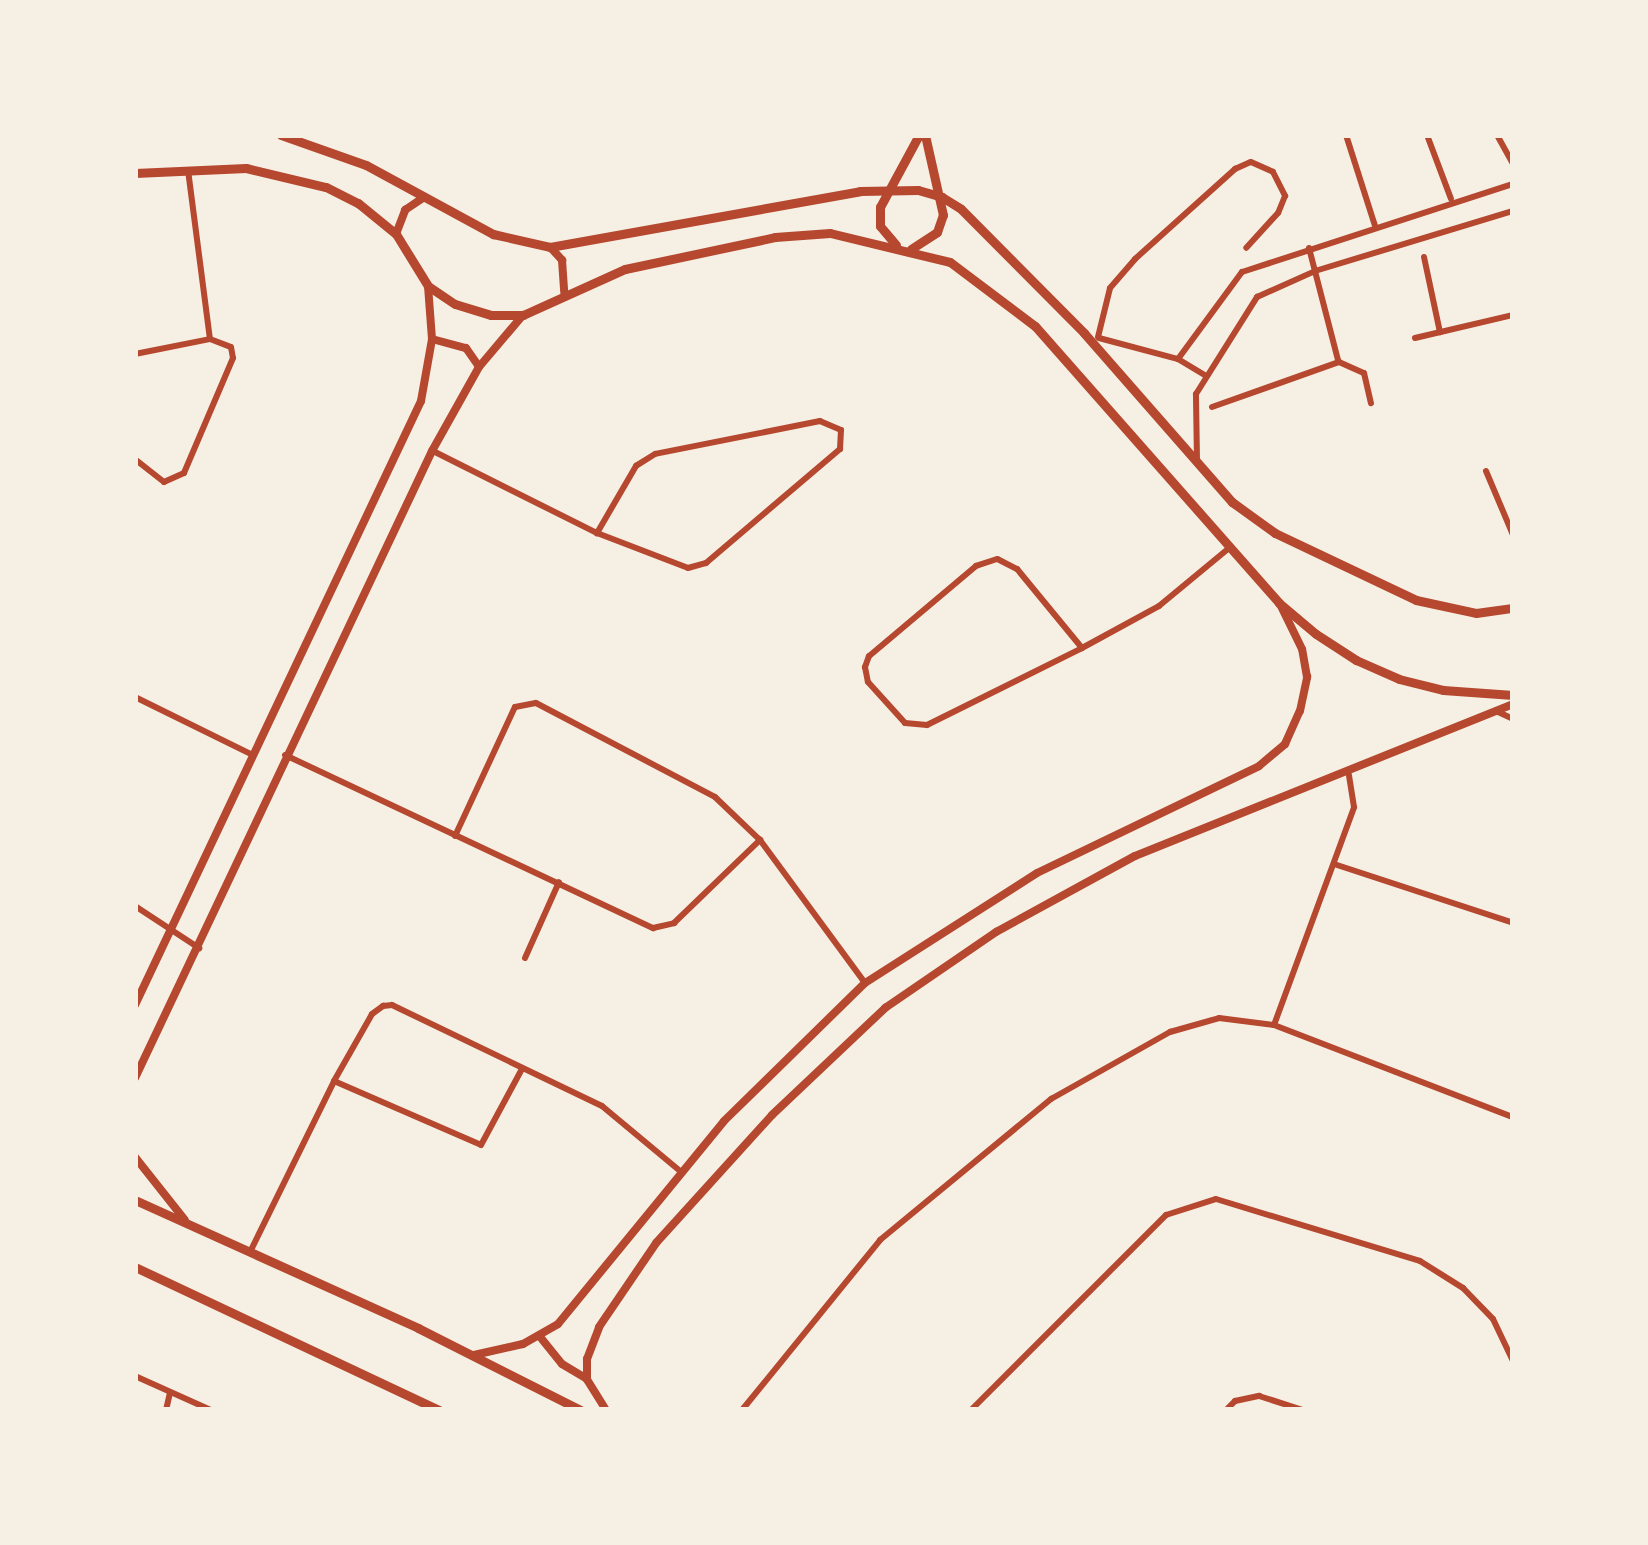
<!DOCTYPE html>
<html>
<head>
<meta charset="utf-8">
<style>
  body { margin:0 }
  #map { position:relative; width:1648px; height:1545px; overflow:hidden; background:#f6efe4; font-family:"Nunito Sans",sans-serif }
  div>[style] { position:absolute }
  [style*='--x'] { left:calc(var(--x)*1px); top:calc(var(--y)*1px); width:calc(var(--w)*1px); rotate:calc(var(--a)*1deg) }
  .minor>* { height:6px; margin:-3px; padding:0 3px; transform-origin:3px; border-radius:3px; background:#b5482f }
  .tertiary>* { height:8px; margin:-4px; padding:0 4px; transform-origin:4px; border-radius:4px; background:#b5482f }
  .secondary>* { height:9px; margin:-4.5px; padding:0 4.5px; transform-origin:4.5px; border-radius:4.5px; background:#b5482f }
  span { translate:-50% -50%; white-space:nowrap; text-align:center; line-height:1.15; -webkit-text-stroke:9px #f6efe4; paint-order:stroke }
  .frame { position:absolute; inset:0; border:138px solid #f6efe4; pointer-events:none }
</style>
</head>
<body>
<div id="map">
  <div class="minor">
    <div style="--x:1346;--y:135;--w:96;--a:72.3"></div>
    <div style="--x:1427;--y:135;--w:68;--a:69.4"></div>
    <div style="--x:1497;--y:135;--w:33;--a:61"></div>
    <div style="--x:188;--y:170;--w:170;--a:82.6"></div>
    <div style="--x:1309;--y:248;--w:116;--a:75.5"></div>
    <div style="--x:1424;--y:257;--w:77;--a:78"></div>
    <div style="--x:1098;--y:337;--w:50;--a:-76.2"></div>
    <div style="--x:1110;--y:288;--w:38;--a:-49"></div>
    <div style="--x:1135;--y:259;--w:135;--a:-42"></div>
    <div style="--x:1235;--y:169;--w:17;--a:-24"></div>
    <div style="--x:1251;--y:162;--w:24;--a:24"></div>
    <div style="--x:1273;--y:172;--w:27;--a:63"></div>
    <div style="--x:1285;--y:196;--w:18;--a:112"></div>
    <div style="--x:1278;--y:213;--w:47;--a:132.4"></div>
    <div style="--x:1099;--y:338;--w:82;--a:14.9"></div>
    <div style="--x:1178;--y:359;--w:31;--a:31"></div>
    <div style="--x:1415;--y:338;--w:101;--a:-13.2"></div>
    <div style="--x:135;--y:354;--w:76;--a:-11.3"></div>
    <div style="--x:210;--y:339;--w:22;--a:21"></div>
    <div style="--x:231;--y:347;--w:11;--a:80"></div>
    <div style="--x:233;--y:358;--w:125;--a:113.1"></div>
    <div style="--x:184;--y:473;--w:22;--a:156"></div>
    <div style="--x:164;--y:482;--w:37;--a:-142"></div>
    <div style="--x:1178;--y:359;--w:108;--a:-53.7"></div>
    <div style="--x:1242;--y:272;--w:285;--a:-18"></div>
    <div style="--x:1212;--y:407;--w:135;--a:-19.5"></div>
    <div style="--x:1339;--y:362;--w:27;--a:24"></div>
    <div style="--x:1364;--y:373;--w:31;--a:77"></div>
    <div style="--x:433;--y:451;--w:183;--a:26.6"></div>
    <div style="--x:597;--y:533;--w:97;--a:21"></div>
    <div style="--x:688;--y:568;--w:19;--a:-16"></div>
    <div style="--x:706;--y:563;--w:176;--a:-40.4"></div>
    <div style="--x:840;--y:449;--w:19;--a:-87"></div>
    <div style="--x:841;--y:430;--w:23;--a:-157"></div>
    <div style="--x:820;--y:421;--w:168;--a:168.7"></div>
    <div style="--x:655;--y:454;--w:22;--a:148"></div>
    <div style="--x:636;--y:466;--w:78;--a:120.2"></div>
    <div style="--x:1197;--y:461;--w:67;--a:-90.9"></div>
    <div style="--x:1196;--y:394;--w:115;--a:-57.8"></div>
    <div style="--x:1257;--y:297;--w:64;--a:-24.1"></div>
    <div style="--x:1315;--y:271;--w:207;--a:-16.9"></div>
    <div style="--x:1486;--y:471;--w:69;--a:67.1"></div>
    <div style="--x:1082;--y:648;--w:102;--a:-129.4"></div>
    <div style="--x:1017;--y:569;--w:22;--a:-153"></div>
    <div style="--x:997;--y:559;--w:22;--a:162"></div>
    <div style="--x:976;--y:566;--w:140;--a:139.9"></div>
    <div style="--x:869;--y:656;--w:12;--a:110"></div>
    <div style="--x:865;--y:667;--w:15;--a:79"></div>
    <div style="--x:868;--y:682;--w:55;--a:47.9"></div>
    <div style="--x:905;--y:723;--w:22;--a:5"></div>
    <div style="--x:927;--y:725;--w:173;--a:-26.4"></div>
    <div style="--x:1082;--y:648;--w:88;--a:-28.6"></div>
    <div style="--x:1159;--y:606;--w:91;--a:-39.6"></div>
    <div style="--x:135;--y:697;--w:131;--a:26.2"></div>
    <div style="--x:1496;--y:711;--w:19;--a:25"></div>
    <div style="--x:285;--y:755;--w:407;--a:25.2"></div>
    <div style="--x:653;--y:928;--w:22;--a:-13"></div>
    <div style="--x:674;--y:923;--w:120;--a:-44"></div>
    <div style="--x:455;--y:836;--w:142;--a:-65.1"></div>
    <div style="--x:515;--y:707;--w:21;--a:-11"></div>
    <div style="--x:536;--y:703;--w:202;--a:27.7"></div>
    <div style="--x:715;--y:797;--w:62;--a:43.7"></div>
    <div style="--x:760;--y:840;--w:177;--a:53.7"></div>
    <div style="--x:1334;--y:864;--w:188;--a:18.2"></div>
    <div style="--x:135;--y:906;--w:77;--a:33.3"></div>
    <div style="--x:525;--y:958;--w:83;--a:-65.9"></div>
    <div style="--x:1274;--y:1025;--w:232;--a:-69.8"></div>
    <div style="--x:1354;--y:807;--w:33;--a:-99"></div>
    <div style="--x:334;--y:1081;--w:160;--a:23.5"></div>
    <div style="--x:481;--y:1145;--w:86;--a:-61.7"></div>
    <div style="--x:251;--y:1250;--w:188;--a:-63.8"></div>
    <div style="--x:334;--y:1081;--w:77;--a:-60.4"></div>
    <div style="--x:372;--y:1014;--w:14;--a:-36"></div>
    <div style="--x:383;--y:1006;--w:9;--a:-6"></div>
    <div style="--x:392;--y:1005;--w:233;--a:25.7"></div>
    <div style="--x:602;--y:1106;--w:102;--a:39.8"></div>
    <div style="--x:135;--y:1376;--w:83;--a:24.1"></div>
    <div style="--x:166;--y:1410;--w:18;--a:-77"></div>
    <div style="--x:742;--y:1410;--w:219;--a:-50.9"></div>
    <div style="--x:880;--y:1240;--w:222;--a:-39.5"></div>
    <div style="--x:1051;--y:1099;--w:137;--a:-29.4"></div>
    <div style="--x:1170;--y:1032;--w:51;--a:-15.9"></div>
    <div style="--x:1219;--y:1018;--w:55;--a:7.3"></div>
    <div style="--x:1274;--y:1025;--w:256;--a:21.1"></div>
    <div style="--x:971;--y:1410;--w:276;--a:-45"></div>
    <div style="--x:1166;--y:1215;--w:52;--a:-17.7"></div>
    <div style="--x:1216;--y:1199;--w:213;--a:16.9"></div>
    <div style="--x:1420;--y:1261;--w:51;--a:32.1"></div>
    <div style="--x:1463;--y:1288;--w:43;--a:45.9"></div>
    <div style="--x:1493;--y:1319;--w:47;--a:64.5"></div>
    <div style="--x:1226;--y:1410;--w:13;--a:-45"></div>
    <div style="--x:1235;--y:1401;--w:25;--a:-12"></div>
    <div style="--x:1259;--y:1396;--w:46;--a:17.7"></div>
  </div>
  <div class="tertiary">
    <div style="--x:396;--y:234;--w:26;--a:-69"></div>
    <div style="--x:405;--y:210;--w:23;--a:-34"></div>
    <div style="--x:550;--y:247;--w:18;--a:47"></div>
    <div style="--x:562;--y:260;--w:32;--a:86"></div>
    <div style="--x:432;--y:339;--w:35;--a:15"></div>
    <div style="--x:466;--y:348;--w:21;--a:55"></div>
    <div style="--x:135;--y:1005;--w:668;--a:-64.66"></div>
    <div style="--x:421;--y:401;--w:63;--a:-79.9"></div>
    <div style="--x:432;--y:339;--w:53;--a:-94.3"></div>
    <div style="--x:135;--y:1078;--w:694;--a:-64.65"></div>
    <div style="--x:432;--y:451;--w:96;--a:-60.8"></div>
    <div style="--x:479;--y:367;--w:68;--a:-49.8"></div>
    <div style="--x:135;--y:1157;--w:80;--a:51.6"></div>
    <div style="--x:541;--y:1338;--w:33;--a:51"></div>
    <div style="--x:562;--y:1364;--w:29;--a:31"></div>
    <div style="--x:474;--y:1355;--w:50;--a:-12.7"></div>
    <div style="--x:523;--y:1344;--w:40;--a:-29.7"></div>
    <div style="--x:558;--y:1324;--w:262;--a:-50.7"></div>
    <div style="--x:724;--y:1121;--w:197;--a:-44.4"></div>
    <div style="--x:865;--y:983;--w:204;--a:-32.6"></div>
    <div style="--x:1037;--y:873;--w:246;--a:-25.7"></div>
    <div style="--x:1259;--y:766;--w:34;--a:-40"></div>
    <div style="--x:1285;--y:744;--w:36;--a:-66"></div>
    <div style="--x:1300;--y:711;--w:35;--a:-78"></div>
    <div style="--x:1307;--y:677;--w:28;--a:-100"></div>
    <div style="--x:1302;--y:649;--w:50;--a:-116.1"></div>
    <div style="--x:606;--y:1410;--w:36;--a:-122"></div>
    <div style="--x:587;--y:1379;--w:20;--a:-90"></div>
    <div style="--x:587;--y:1359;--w:34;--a:-69"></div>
    <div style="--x:599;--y:1327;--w:102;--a:-55.8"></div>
    <div style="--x:656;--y:1243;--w:173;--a:-47.8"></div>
    <div style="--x:772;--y:1115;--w:156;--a:-43.4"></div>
    <div style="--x:885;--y:1008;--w:135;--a:-34.4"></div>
    <div style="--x:996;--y:932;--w:158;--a:-28.7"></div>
    <div style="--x:1135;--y:856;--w:407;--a:-21.9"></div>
  </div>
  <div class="secondary">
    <div style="--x:281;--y:135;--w:90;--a:19.4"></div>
    <div style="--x:366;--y:165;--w:145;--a:28.5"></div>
    <div style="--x:493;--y:234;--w:58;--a:12.8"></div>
    <div style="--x:550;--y:247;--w:315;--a:-10.2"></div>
    <div style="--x:860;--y:191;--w:58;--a:-1"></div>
    <div style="--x:918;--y:190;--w:25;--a:16"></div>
    <div style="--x:942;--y:197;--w:22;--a:32"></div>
    <div style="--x:961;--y:209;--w:175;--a:45.2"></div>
    <div style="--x:1084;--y:333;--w:225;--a:48.8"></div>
    <div style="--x:1232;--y:502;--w:53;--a:35.8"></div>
    <div style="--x:1275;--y:533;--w:156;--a:25.4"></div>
    <div style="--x:1416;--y:600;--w:61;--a:12.2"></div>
    <div style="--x:1476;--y:613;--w:37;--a:-8"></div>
    <div style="--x:135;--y:173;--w:111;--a:-2.6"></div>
    <div style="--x:246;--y:168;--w:82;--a:13.4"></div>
    <div style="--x:326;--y:187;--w:36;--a:27"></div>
    <div style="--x:358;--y:203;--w:49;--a:39.2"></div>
    <div style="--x:396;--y:234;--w:61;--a:58.4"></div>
    <div style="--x:428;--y:286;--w:32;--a:34"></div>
    <div style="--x:455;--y:304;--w:38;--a:17"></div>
    <div style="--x:491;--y:315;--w:32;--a:0"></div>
    <div style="--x:523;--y:315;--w:112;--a:-24.3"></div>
    <div style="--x:625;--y:269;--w:153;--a:-12"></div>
    <div style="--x:775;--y:237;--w:55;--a:-4.2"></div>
    <div style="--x:830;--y:233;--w:123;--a:13.6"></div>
    <div style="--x:950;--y:262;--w:106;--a:37"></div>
    <div style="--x:1035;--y:326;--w:369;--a:48.6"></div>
    <div style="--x:1279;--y:603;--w:48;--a:40"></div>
    <div style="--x:1316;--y:634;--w:48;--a:33"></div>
    <div style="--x:1356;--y:660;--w:47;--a:23.8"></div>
    <div style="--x:1399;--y:679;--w:45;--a:14"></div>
    <div style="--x:1443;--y:690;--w:70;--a:4.1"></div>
    <div style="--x:896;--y:245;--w:25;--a:-130"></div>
    <div style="--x:880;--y:226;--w:19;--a:-90"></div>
    <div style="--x:880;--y:207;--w:82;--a:-61.6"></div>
    <div style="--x:911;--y:249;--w:31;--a:-33"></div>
    <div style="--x:937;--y:232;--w:18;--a:-71"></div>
    <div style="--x:943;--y:215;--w:82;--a:-102.7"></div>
    <div style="--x:135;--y:1200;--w:311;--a:24.3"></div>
    <div style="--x:418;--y:1328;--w:182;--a:26.8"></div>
    <div style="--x:135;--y:1267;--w:336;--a:25.2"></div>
  </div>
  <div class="frame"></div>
</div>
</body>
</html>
